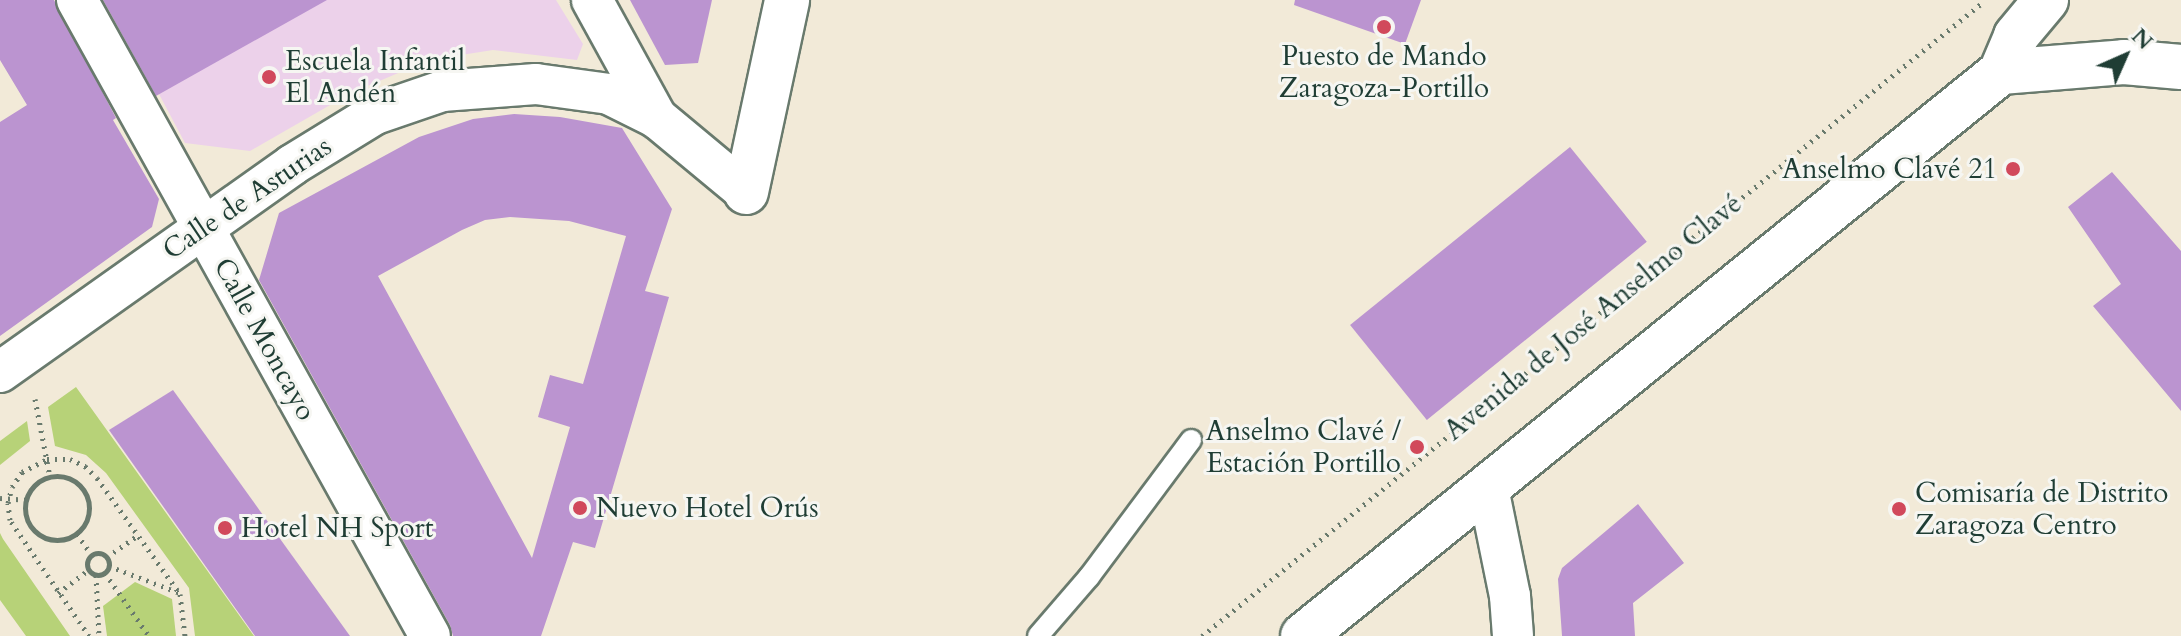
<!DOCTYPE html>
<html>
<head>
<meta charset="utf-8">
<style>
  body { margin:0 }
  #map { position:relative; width:2181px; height:636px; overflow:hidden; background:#f2ead8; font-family:Cardo,serif }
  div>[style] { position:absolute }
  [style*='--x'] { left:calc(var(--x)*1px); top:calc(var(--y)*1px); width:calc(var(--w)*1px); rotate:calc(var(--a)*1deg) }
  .built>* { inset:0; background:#ecd1ea }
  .green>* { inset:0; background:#b7d278 }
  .building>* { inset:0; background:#bb94d0; transform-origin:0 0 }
  .path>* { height:5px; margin-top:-2.5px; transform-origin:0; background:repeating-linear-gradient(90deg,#697a6d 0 2px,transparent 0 8px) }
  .path>.ring { margin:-2.5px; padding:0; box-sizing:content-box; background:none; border:5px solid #697a6d; border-radius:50% }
  .roads { filter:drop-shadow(2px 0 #697a6d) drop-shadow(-2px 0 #697a6d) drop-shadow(0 2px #697a6d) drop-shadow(0 -2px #697a6d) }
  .service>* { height:20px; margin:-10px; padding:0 10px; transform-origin:10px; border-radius:10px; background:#fff }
  .minor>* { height:40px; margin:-20px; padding:0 20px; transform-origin:20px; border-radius:20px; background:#fff }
  .tertiary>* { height:44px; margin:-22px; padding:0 22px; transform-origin:22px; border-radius:22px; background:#fff }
  .primary>* { height:44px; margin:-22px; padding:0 22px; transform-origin:22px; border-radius:22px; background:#fff }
  .dots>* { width:22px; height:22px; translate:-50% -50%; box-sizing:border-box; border:4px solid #f6f6f2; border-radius:50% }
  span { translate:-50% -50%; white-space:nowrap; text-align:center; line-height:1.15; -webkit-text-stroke:6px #f6f6f2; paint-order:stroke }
  .poi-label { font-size:28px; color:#1f3d34 }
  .left { translate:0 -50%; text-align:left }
  .right { translate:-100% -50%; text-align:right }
  .street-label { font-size:28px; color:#1f3d34 }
  .north { position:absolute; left:2085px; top:16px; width:80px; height:80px; -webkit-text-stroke:6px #f6f6f2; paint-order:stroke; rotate:45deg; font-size:22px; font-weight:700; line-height:32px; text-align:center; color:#1f3d34 }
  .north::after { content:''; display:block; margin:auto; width:28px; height:36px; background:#1f3d34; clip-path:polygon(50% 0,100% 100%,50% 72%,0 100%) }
</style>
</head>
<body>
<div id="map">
  <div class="built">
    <div style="clip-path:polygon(109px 0,556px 0,583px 44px,577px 60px,493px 50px,429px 60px,351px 93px,250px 151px,185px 143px)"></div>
  </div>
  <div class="green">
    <div style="clip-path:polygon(76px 387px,254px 636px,195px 636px,189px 588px,106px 473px,86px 455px,55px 446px,48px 407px)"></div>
    <div style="clip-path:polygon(27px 421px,30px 441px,0 465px,0 441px)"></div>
    <div style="clip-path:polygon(0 533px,3px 539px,70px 636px,26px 636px,0 600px)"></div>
    <div style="clip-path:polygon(135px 582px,172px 599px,176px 636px,107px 636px,103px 606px)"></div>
  </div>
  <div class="building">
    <div style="clip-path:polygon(0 0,54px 0,116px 118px,113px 120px,159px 199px,152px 227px,0 336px,0 122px,27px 105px,0 60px)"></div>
    <div style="clip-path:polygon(103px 0,327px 0,156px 96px)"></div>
    <div style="clip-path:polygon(630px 0,712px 0,698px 63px,665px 65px)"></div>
    <div style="clip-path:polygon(1295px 0,1421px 0,1405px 44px,1294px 5px)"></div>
    <div style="clip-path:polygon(evenodd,514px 114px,560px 117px,622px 128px,672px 209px,645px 291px,669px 297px,595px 548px,573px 542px,541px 636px,453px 636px,450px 625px,259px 280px,279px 213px,419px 137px,473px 119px,514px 114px,510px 217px,569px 221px,626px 236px,583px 384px,550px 375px,538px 417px,570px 427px,532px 558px,378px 276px,462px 230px,485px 220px,510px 217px)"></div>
    <div style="left:1570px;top:147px;width:122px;height:283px;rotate:51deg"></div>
    <div style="clip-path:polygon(2112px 172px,2181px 251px,2181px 411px,2093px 306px,2121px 284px,2068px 207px)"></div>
    <div style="clip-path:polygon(173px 390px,350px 636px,255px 636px,109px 430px)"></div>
    <div style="clip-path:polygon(1638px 504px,1684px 563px,1633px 603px,1635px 636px,1562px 636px,1558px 579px,1562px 568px)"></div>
  </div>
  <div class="path">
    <div style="--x:35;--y:399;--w:79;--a:79.1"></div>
    <div style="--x:1413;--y:442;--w:16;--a:52"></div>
    <div class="ring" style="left:25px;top:476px;width:59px;height:59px"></div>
    <div style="--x:0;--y:498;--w:26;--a:4"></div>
    <div style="--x:77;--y:534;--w:24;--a:55"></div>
    <div class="ring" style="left:87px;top:553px;width:17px;height:17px"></div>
    <div style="--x:107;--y:557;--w:39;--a:-35"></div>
    <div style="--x:109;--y:566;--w:76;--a:20.8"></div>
    <div style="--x:105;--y:573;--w:77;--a:55.1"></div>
    <div style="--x:96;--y:575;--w:61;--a:87.2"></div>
    <div style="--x:58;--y:593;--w:39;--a:-37"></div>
    <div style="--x:89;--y:636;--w:140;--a:-124.3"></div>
    <div style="--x:10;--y:520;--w:17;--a:-97"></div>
    <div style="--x:8;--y:503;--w:16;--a:-76"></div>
    <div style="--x:12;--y:487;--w:18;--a:-56"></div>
    <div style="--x:22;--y:472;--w:28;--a:-27"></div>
    <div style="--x:47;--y:459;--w:23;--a:0"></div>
    <div style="--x:70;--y:459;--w:17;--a:25"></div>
    <div style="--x:85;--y:466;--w:17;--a:45"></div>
    <div style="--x:97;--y:478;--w:143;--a:54.4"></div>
    <div style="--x:180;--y:594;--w:42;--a:83.2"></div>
    <div style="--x:1202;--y:636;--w:1005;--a:-39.06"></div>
  </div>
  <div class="roads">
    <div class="service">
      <div style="--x:1038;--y:636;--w:78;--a:-49.2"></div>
      <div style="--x:1089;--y:577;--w:171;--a:-53.3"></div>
    </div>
    <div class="minor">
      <div style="--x:77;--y:0;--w:727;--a:60.97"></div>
      <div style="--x:592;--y:0;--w:135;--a:61.2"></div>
      <div style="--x:657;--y:118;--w:116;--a:39.7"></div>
      <div style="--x:0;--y:372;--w:358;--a:-35.3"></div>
      <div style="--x:292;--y:165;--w:97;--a:-31.6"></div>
      <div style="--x:375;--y:114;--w:71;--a:-18.9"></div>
      <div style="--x:442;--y:91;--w:94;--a:-4.3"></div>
      <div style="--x:536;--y:84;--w:74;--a:7.8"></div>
      <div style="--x:609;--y:94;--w:54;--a:26.6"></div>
      <div style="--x:1488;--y:488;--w:110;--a:78.5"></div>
      <div style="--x:1510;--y:596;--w:40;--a:85.7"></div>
    </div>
    <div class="tertiary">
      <div style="--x:746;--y:192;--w:196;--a:-77.9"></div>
    </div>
    <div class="primary">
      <div style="--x:2001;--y:72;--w:123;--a:-4.6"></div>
      <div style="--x:2124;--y:62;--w:57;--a:5"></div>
      <div style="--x:1303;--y:636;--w:897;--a:-38.94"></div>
      <div style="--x:2001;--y:72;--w:39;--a:-67"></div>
      <div style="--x:2016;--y:36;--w:47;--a:-50.2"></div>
    </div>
  </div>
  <div class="dots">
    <div style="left:1384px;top:27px;background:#d1495b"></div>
    <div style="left:269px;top:77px;background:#d1495b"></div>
    <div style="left:2013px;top:169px;background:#d1495b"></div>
    <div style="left:1417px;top:447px;background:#d1495b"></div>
    <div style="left:580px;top:508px;background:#d1495b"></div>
    <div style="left:1899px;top:509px;background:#d1495b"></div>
    <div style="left:225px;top:528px;background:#d1495b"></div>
  </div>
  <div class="poi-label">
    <span style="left:1384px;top:72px">Puesto de Mando<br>Zaragoza-Portillo</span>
    <span class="left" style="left:285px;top:77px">Escuela Infantil<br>El Andén</span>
    <span class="right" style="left:1997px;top:169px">Anselmo Clavé 21</span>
    <span class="right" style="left:1401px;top:447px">Anselmo Clavé /<br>Estación Portillo</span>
    <span class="left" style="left:1915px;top:509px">Comisaría de Distrito<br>Zaragoza Centro</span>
    <span class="left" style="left:596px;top:508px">Nuevo Hotel Orús</span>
    <span class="left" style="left:241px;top:528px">Hotel NH Sport</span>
  </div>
  <div class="street-label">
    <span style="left:247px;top:198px;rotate:-34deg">Calle de Asturias</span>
    <span style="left:1593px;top:317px;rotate:-39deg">Avenida de José Anselmo Clavé</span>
    <span style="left:265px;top:339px;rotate:61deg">Calle Moncayo</span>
  </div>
  <div class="north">N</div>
</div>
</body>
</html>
